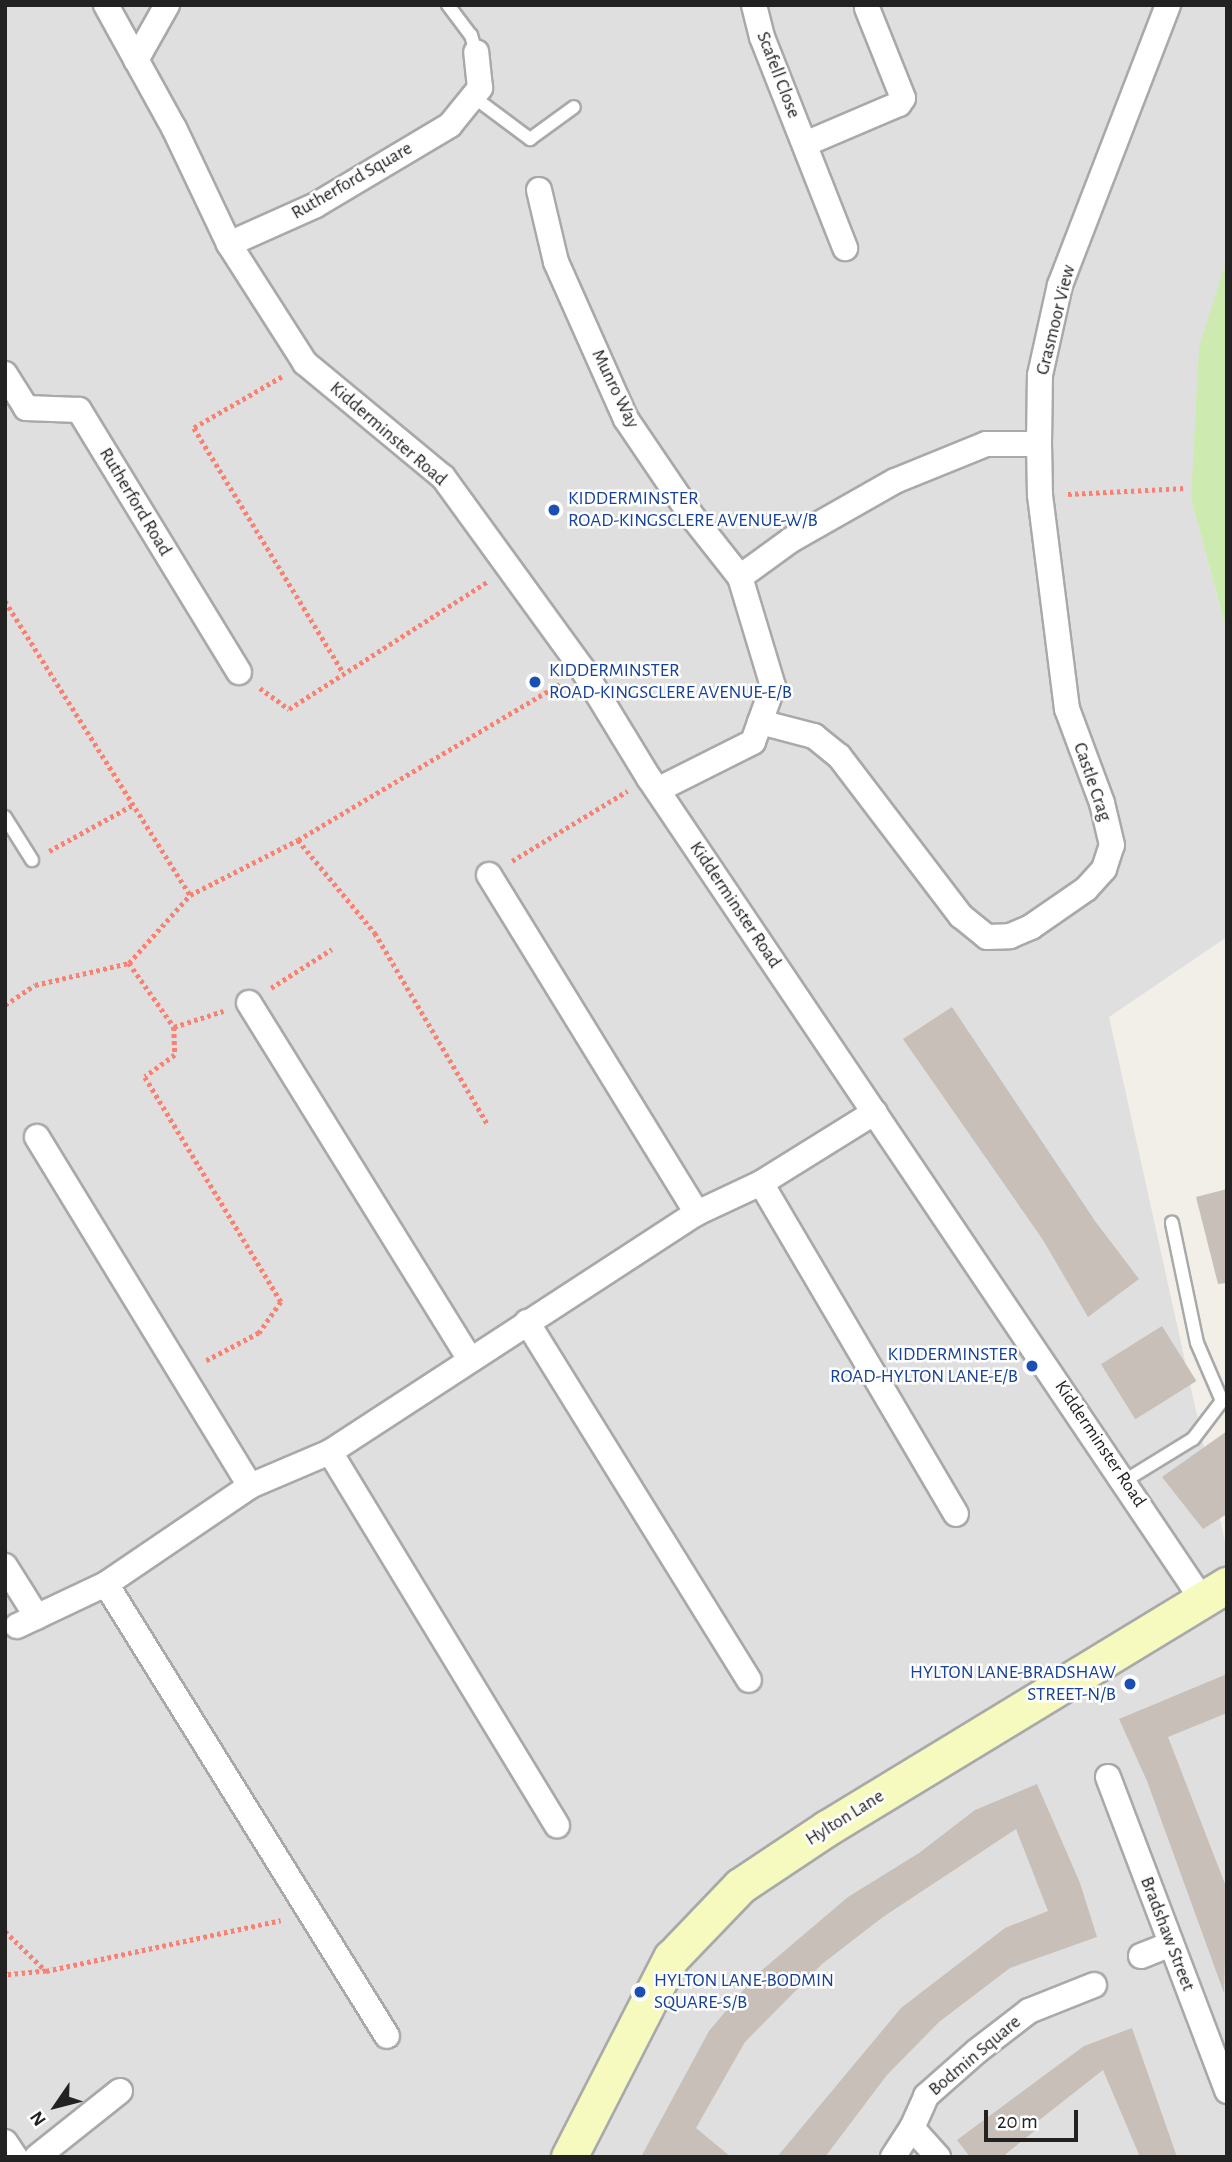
<!DOCTYPE html>
<html>
<head>
<meta charset="utf-8">
<style>
  body { margin:0 }
  #map { position:relative; width:1232px; height:2162px; overflow:hidden; background:#f2efe9; font-family:"Alegreya Sans",sans-serif }
  div>[style] { position:absolute }
  [style*='--x'] { left:calc(var(--x)*1px); top:calc(var(--y)*1px); width:calc(var(--w)*1px); rotate:calc(var(--a)*1deg) }
  .residential>* { inset:0; background:#e0dfdf }
  .grass>* { inset:0; background:#cdebb0 }
  .building>* { inset:0; background:#c7bfb8; transform-origin:0 0 }
  .path>* { height:4.5px; margin-top:-2.25px; transform-origin:0; background:repeating-linear-gradient(90deg,#fa8072 0 3.5px,transparent 0 7px) }
  .roads { filter:drop-shadow(2px 0 #a9a9a9) drop-shadow(-2px 0 #a9a9a9) drop-shadow(0 2px #a9a9a9) drop-shadow(0 -2px #a9a9a9) }
  .lane>* { height:12px; margin:-6px; padding:0 6px; transform-origin:6px; border-radius:6px; background:#fff }
  .street>* { height:24px; margin:-12px; padding:0 12px; transform-origin:12px; border-radius:12px; background:#fff }
  .secondary>* { height:35px; margin:-17.5px; padding:0 17.5px; transform-origin:17.5px; border-radius:17.5px; background:#f7fabf }
  .dots>* { width:19px; height:19px; translate:-50% -50%; box-sizing:border-box; border:4px solid #fff; border-radius:50% }
  span { translate:-50% -50%; white-space:nowrap; text-align:center; line-height:1.15; -webkit-text-stroke:5px #fff; paint-order:stroke }
  .street-label { font-size:19px; color:#222 }
  .transit-label { font-size:19px; color:#164399 }
  .left { translate:0 -50%; text-align:left }
  .right { translate:-100% -50%; text-align:right }
  .frame { position:absolute; inset:0; border:7px solid #222; pointer-events:none }
  .north { position:absolute; left:21px; top:2071px; width:70px; height:70px; -webkit-text-stroke:5px #fff; paint-order:stroke; rotate:235deg; font-size:19px; font-weight:700; line-height:28px; text-align:center; color:#222 }
  .north::after { content:''; display:block; margin:auto; width:24px; height:32px; background:#222; clip-path:polygon(50% 0,100% 100%,50% 72%,0 100%) }
  .scale { position:absolute; left:984px; top:2110px; width:94px; height:32px; box-sizing:border-box; border:4px solid #222; border-top:0; padding-left:9px; font-size:21px; line-height:24px; white-space:nowrap; color:#222; -webkit-text-stroke:5px #fff; paint-order:stroke }
</style>
</head>
<body>
<div id="map">
  <div class="residential">
    <div style="clip-path:polygon(5px 5px,1227px 5px,1227px 264px,1191px 499px,1227px 632px,1227px 937px,1109px 1017px,1227px 1551px,1227px 2157px,5px 2157px)"></div>
  </div>
  <div class="grass">
    <div style="clip-path:polygon(1227px 258px,1227px 632px,1191px 499px,1199px 347px)"></div>
  </div>
  <div class="building">
    <div style="clip-path:polygon(952px 1007px,1095px 1221px,1139px 1279px,1088px 1317px,1043px 1240px,903px 1039px)"></div>
    <div style="clip-path:polygon(1227px 1189px,1227px 1283px,1218px 1284px,1196px 1197px)"></div>
    <div style="left:1162px;top:1326px;width:65px;height:72px;rotate:58deg"></div>
    <div style="clip-path:polygon(1227px 1431px,1227px 1514px,1203px 1529px,1162px 1477px)"></div>
    <div style="clip-path:polygon(1227px 1674px,1227px 1713px,1168px 1737px,1227px 1889px,1224px 1993px,1147px 1781px,1119px 1719px)"></div>
    <div style="clip-path:polygon(1037px 1784px,1080px 1883px,1097px 1937px,1010px 1968px,939px 2022px,887px 2075px,825px 2157px,777px 2157px,901px 2008px,1005px 1928px,1048px 1911px,1016px 1829px,883px 1917px,822px 1964px,745px 2042px,696px 2128px,731px 2157px,641px 2157px,709px 2031px,755px 1976px,848px 1897px,919px 1853px,975px 1810px)"></div>
    <div style="clip-path:polygon(1132px 2028px,1177px 2157px,1140px 2157px,1103px 2070px,1033px 2125px,1037px 2129px,1002px 2157px,970px 2157px,957px 2140px,1084px 2046px)"></div>
  </div>
  <div class="path">
    <div style="--x:282;--y:377;--w:102;--a:149.9"></div>
    <div style="--x:194;--y:428;--w:286;--a:58.6"></div>
    <div style="--x:1068;--y:494;--w:118;--a:-2.9"></div>
    <div style="--x:5;--y:601;--w:347;--a:57.8"></div>
    <div style="--x:260;--y:688;--w:36;--a:36"></div>
    <div style="--x:289;--y:709;--w:235;--a:-32.7"></div>
    <div style="--x:298;--y:840;--w:121;--a:50.4"></div>
    <div style="--x:375;--y:933;--w:221;--a:59.5"></div>
    <div style="--x:49;--y:851;--w:94;--a:-28.8"></div>
    <div style="--x:512;--y:861;--w:135;--a:-31.3"></div>
    <div style="--x:129;--y:963;--w:78;--a:54.9"></div>
    <div style="--x:174;--y:1027;--w:28;--a:88"></div>
    <div style="--x:175;--y:1055;--w:37;--a:144"></div>
    <div style="--x:145;--y:1077;--w:263;--a:58.8"></div>
    <div style="--x:281;--y:1302;--w:38;--a:125"></div>
    <div style="--x:259;--y:1333;--w:60;--a:152.2"></div>
    <div style="--x:271;--y:988;--w:72;--a:-32.6"></div>
    <div style="--x:5;--y:1005;--w:36;--a:-34"></div>
    <div style="--x:35;--y:985;--w:97;--a:-13.2"></div>
    <div style="--x:129;--y:963;--w:91;--a:-48.1"></div>
    <div style="--x:190;--y:895;--w:121;--a:-27"></div>
    <div style="--x:298;--y:840;--w:305;--a:-30.8"></div>
    <div style="--x:174;--y:1027;--w:52;--a:-18.1"></div>
    <div style="--x:5;--y:1931;--w:57;--a:44.3"></div>
    <div style="--x:46;--y:1971;--w:41;--a:174.4"></div>
    <div style="--x:46;--y:1971;--w:240;--a:-12.2"></div>
  </div>
  <div class="roads">
    <div class="lane">
      <div style="--x:448;--y:5;--w:38;--a:53"></div>
      <div style="--x:471;--y:35;--w:18;--a:74"></div>
      <div style="--x:475;--y:98;--w:69;--a:36.7"></div>
      <div style="--x:530;--y:139;--w:54;--a:-36"></div>
      <div style="--x:5;--y:817;--w:51;--a:57.9"></div>
      <div style="--x:1126;--y:1480;--w:79;--a:-31.5"></div>
      <div style="--x:1193;--y:1439;--w:48;--a:-52.7"></div>
      <div style="--x:1222;--y:1401;--w:63;--a:-113.3"></div>
      <div style="--x:1197;--y:1343;--w:123;--a:-101.8"></div>
    </div>
    <div class="street">
      <div style="--x:106;--y:5;--w:141;--a:61.1"></div>
      <div style="--x:174;--y:128;--w:128;--a:64.6"></div>
      <div style="--x:229;--y:244;--w:95;--a:-24.1"></div>
      <div style="--x:316;--y:205;--w:156;--a:-30.8"></div>
      <div style="--x:450;--y:125;--w:48;--a:-51"></div>
      <div style="--x:480;--y:88;--w:36;--a:-96"></div>
      <div style="--x:754;--y:5;--w:33;--a:76"></div>
      <div style="--x:762;--y:37;--w:227;--a:68.5"></div>
      <div style="--x:136;--y:60;--w:63;--a:-60.6"></div>
      <div style="--x:805;--y:144;--w:102;--a:-23.1"></div>
      <div style="--x:899;--y:104;--w:7;--a:-56"></div>
      <div style="--x:903;--y:98;--w:97;--a:-111.8"></div>
      <div style="--x:539;--y:190;--w:74;--a:76.7"></div>
      <div style="--x:556;--y:262;--w:172;--a:66"></div>
      <div style="--x:626;--y:419;--w:116;--a:55.9"></div>
      <div style="--x:691;--y:515;--w:79;--a:51.7"></div>
      <div style="--x:740;--y:577;--w:114;--a:73.2"></div>
      <div style="--x:773;--y:686;--w:59;--a:109.7"></div>
      <div style="--x:753;--y:742;--w:107;--a:153.4"></div>
      <div style="--x:229;--y:244;--w:141;--a:57.4"></div>
      <div style="--x:305;--y:363;--w:179;--a:39.6"></div>
      <div style="--x:443;--y:477;--w:238;--a:54"></div>
      <div style="--x:583;--y:670;--w:127;--a:58.6"></div>
      <div style="--x:649;--y:778;--w:992;--a:56.05"></div>
      <div style="--x:5;--y:374;--w:40;--a:58"></div>
      <div style="--x:26;--y:408;--w:53;--a:2.2"></div>
      <div style="--x:79;--y:410;--w:307;--a:58.6"></div>
      <div style="--x:740;--y:577;--w:63;--a:-36"></div>
      <div style="--x:791;--y:540;--w:120;--a:-29.6"></div>
      <div style="--x:895;--y:481;--w:98;--a:-22.1"></div>
      <div style="--x:986;--y:444;--w:53;--a:0"></div>
      <div style="--x:1039;--y:444;--w:69;--a:-89.2"></div>
      <div style="--x:1040;--y:375;--w:92;--a:-77.5"></div>
      <div style="--x:1060;--y:285;--w:300;--a:-68.9"></div>
      <div style="--x:760;--y:722;--w:56;--a:14.5"></div>
      <div style="--x:814;--y:736;--w:32;--a:39"></div>
      <div style="--x:839;--y:756;--w:201;--a:52.7"></div>
      <div style="--x:961;--y:916;--w:33;--a:39"></div>
      <div style="--x:987;--y:937;--w:23;--a:-2"></div>
      <div style="--x:1010;--y:936;--w:23;--a:-23"></div>
      <div style="--x:1031;--y:927;--w:67;--a:-34.6"></div>
      <div style="--x:1086;--y:889;--w:27;--a:-48"></div>
      <div style="--x:1104;--y:869;--w:25;--a:-72"></div>
      <div style="--x:1112;--y:845;--w:43;--a:-103.4"></div>
      <div style="--x:1102;--y:803;--w:100;--a:-110.4"></div>
      <div style="--x:1067;--y:709;--w:216;--a:-97.2"></div>
      <div style="--x:1040;--y:495;--w:51;--a:-91.1"></div>
      <div style="--x:489;--y:875;--w:397;--a:58.4"></div>
      <div style="--x:249;--y:1003;--w:419;--a:58.2"></div>
      <div style="--x:37;--y:1137;--w:409;--a:58.6"></div>
      <div style="--x:761;--y:1183;--w:384;--a:59.5"></div>
      <div style="--x:527;--y:1322;--w:421;--a:58.2"></div>
      <div style="--x:330;--y:1452;--w:437;--a:58.7"></div>
      <div style="--x:5;--y:1566;--w:60;--a:57.9"></div>
      <div style="--x:106;--y:1584;--w:532;--a:58.13"></div>
      <div style="--x:17;--y:1626;--w:98;--a:-25.3"></div>
      <div style="--x:106;--y:1584;--w:174;--a:-34.2"></div>
      <div style="--x:250;--y:1486;--w:87;--a:-23"></div>
      <div style="--x:330;--y:1452;--w:438;--a:-33.1"></div>
      <div style="--x:697;--y:1213;--w:71;--a:-25.1"></div>
      <div style="--x:761;--y:1183;--w:134;--a:-31.9"></div>
      <div style="--x:1108;--y:1777;--w:336;--a:69.2"></div>
      <div style="--x:1141;--y:1956;--w:32;--a:-22"></div>
      <div style="--x:912;--y:2128;--w:39;--a:48"></div>
      <div style="--x:5;--y:2142;--w:18;--a:56"></div>
      <div style="--x:37;--y:2157;--w:106;--a:-38.5"></div>
      <div style="--x:893;--y:2157;--w:35;--a:-57"></div>
      <div style="--x:912;--y:2128;--w:35;--a:-66"></div>
      <div style="--x:926;--y:2096;--w:68;--a:-41.4"></div>
      <div style="--x:977;--y:2051;--w:66;--a:-37.6"></div>
      <div style="--x:1029;--y:2011;--w:70;--a:-21.8"></div>
    </div>
    <div class="secondary">
      <div style="--x:569;--y:2157;--w:224;--a:-62.9"></div>
      <div style="--x:671;--y:1958;--w:100;--a:-46.2"></div>
      <div style="--x:740;--y:1886;--w:105;--a:-33.7"></div>
      <div style="--x:827;--y:1828;--w:468;--a:-31.3"></div>
    </div>
  </div>
  <div class="dots">
    <div style="left:554px;top:510px;background:#1a4fb4"></div>
    <div style="left:535px;top:682px;background:#1a4fb4"></div>
    <div style="left:1032px;top:1366px;background:#1a4fb4"></div>
    <div style="left:1130px;top:1684px;background:#1a4fb4"></div>
    <div style="left:640px;top:1992px;background:#1a4fb4"></div>
  </div>
  <div class="street-label">
    <span style="left:778px;top:75px;rotate:69deg">Scafell Close</span>
    <span style="left:352px;top:181px;rotate:-30deg">Rutherford Square</span>
    <span style="left:1056px;top:320px;rotate:-76deg">Grasmoor View</span>
    <span style="left:615px;top:389px;rotate:64deg">Munro Way</span>
    <span style="left:388px;top:434px;rotate:41deg">Kidderminster Road</span>
    <span style="left:135px;top:502px;rotate:59deg">Rutherford Road</span>
    <span style="left:1092px;top:782px;rotate:71deg">Castle Crag</span>
    <span style="left:735px;top:905px;rotate:56deg">Kidderminster Road</span>
    <span style="left:1100px;top:1444px;rotate:56deg">Kidderminster Road</span>
    <span style="left:845px;top:1818px;rotate:-32deg">Hylton Lane</span>
    <span style="left:1167px;top:1934px;rotate:69deg">Bradshaw Street</span>
    <span style="left:975px;top:2056px;rotate:-40deg">Bodmin Square</span>
  </div>
  <div class="transit-label">
    <span class="left" style="left:568px;top:510px">KIDDERMINSTER<br>ROAD-KINGSCLERE AVENUE-W/B</span>
    <span class="left" style="left:549px;top:682px">KIDDERMINSTER<br>ROAD-KINGSCLERE AVENUE-E/B</span>
    <span class="right" style="left:1018px;top:1366px">KIDDERMINSTER<br>ROAD-HYLTON LANE-E/B</span>
    <span class="right" style="left:1116px;top:1684px">HYLTON LANE-BRADSHAW<br>STREET-N/B</span>
    <span class="left" style="left:654px;top:1992px">HYLTON LANE-BODMIN<br>SQUARE-S/B</span>
  </div>
  <div class="frame"></div>
  <div class="north">N</div>
  <div class="scale">20 m</div>
</div>
</body>
</html>
